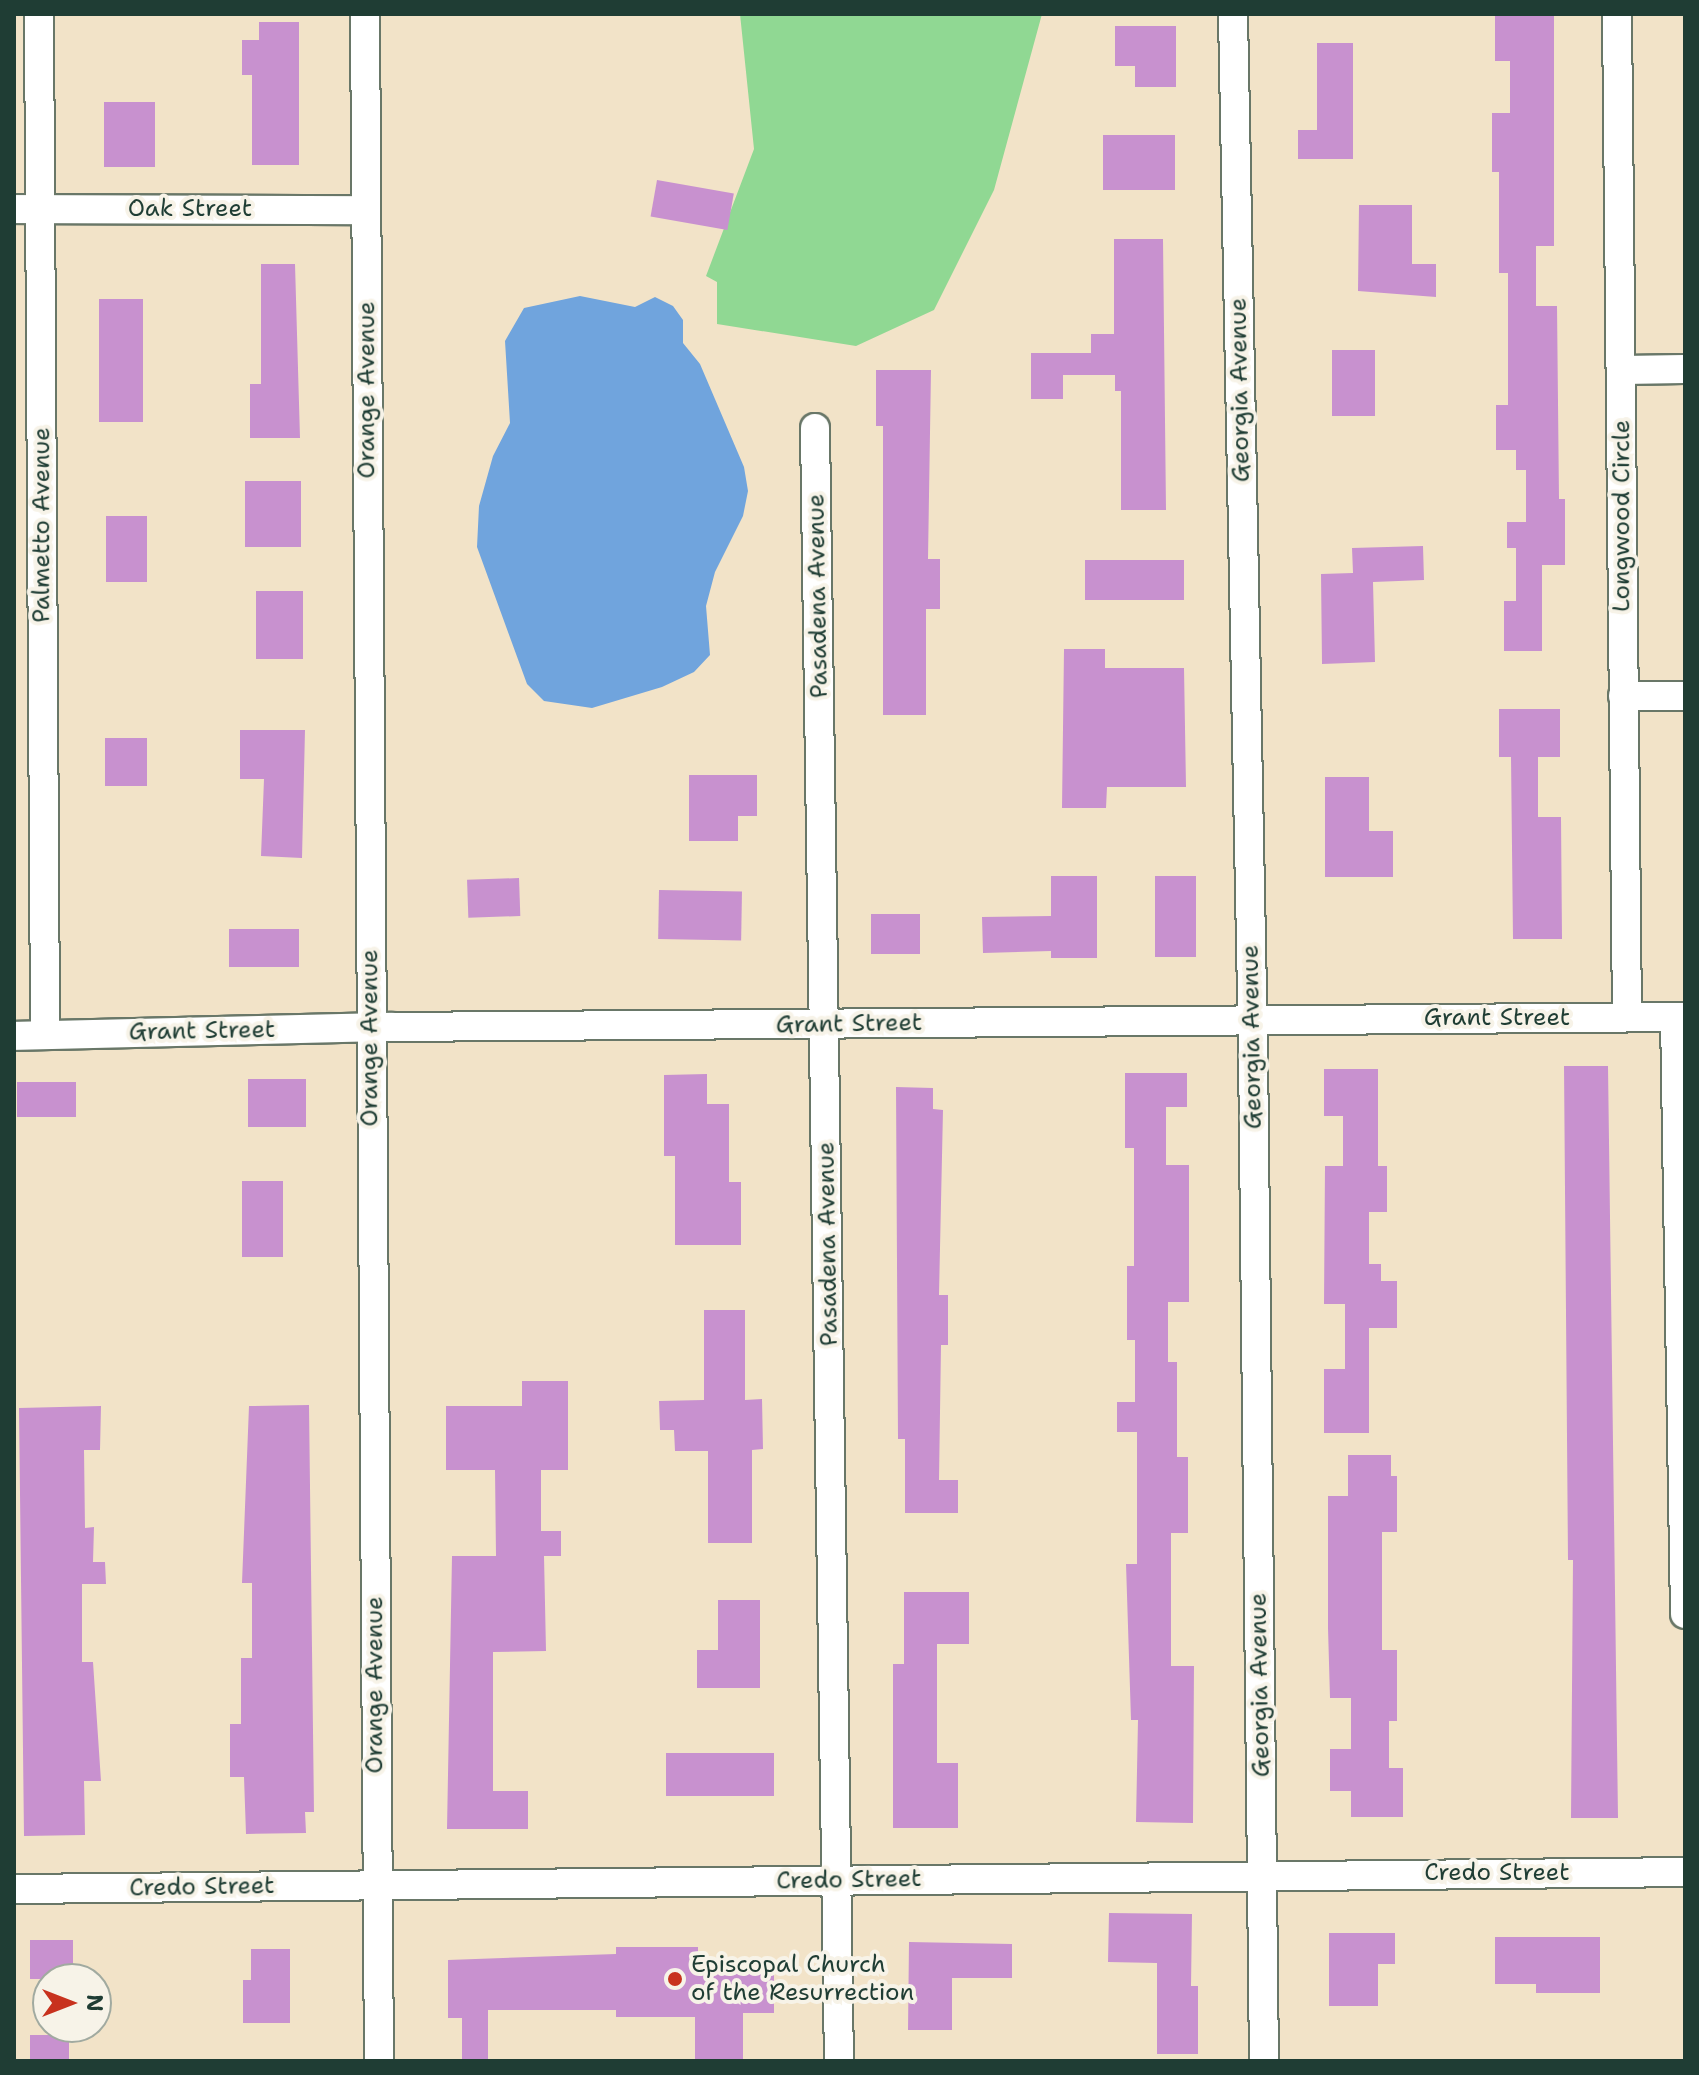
<!DOCTYPE html>
<html>
<head>
<meta charset="utf-8">
<style>
  body { margin:0 }
  #map { position:relative; width:1699px; height:2075px; overflow:hidden; background:#f2e3c8; font-family:"Shantell Sans",sans-serif }
  div>[style] { position:absolute }
  [style*='--x'] { left:calc(var(--x)*1px); top:calc(var(--y)*1px); width:calc(var(--w)*1px); rotate:calc(var(--a)*1deg) }
  .green>* { inset:0; background:#90d893 }
  .water>* { inset:0; background:#70a4dd }
  .building>* { inset:0; background:#c891cf; transform-origin:0 0 }
  .roads { filter:drop-shadow(2px 0 #697768) drop-shadow(-2px 0 #697768) drop-shadow(0 2px #697768) drop-shadow(0 -2px #697768) }
  .minor>* { height:28px; margin:-14px; padding:0 14px; transform-origin:14px; border-radius:14px; background:#fff }
  .dots>* { width:22px; height:22px; translate:-50% -50%; box-sizing:border-box; border:4px solid #f7f3e8; border-radius:50% }
  span { translate:-50% -50%; white-space:nowrap; text-align:center; line-height:1.15; -webkit-text-stroke:8px #f7f3e8; paint-order:stroke }
  .street-label { font-size:24px; color:#1f3d34 }
  .poi-label { font-size:24px; color:#1f3d34 }
  .left { translate:0 -50%; text-align:left }
  .frame { position:absolute; inset:0; border:16px solid #1f3d34; pointer-events:none }
  .north { position:absolute; left:32px; top:1963px; width:80px; height:80px; box-sizing:border-box; background:#f7f3e8; border:2px solid #a1aaa0; border-radius:50%; rotate:90deg; font-size:22px; font-weight:700; line-height:32px; text-align:center; color:#1f3d34 }
  .north::after { content:''; display:block; margin:auto; width:28px; height:36px; background:#c8321e; clip-path:polygon(50% 0,100% 100%,50% 72%,0 100%) }
</style>
</head>
<body>
<div id="map">
  <div class="green">
    <div style="clip-path:polygon(740px 14px,1042px 14px,994px 190px,934px 310px,856px 346px,717px 324px,717px 282px,706px 276px,754px 149px)"></div>
  </div>
  <div class="water">
    <div style="clip-path:polygon(580px 296px,635px 307px,655px 297px,673px 306px,683px 320px,683px 343px,700px 364px,744px 467px,748px 491px,743px 516px,715px 572px,706px 606px,710px 655px,694px 672px,662px 687px,592px 708px,544px 701px,527px 684px,477px 547px,479px 506px,493px 456px,510px 423px,505px 341px,524px 308px)"></div>
  </div>
  <div class="building">
    <div style="clip-path:polygon(1495px 15px,1554px 15px,1554px 246px,1536px 246px,1536px 306px,1557px 306px,1559px 499px,1565px 499px,1565px 565px,1542px 565px,1542px 651px,1504px 651px,1504px 601px,1516px 601px,1516px 548px,1507px 548px,1507px 522px,1526px 522px,1526px 470px,1516px 470px,1516px 450px,1496px 450px,1496px 405px,1508px 405px,1508px 273px,1499px 273px,1499px 172px,1492px 172px,1492px 113px,1510px 113px,1510px 61px,1495px 61px)"></div>
    <div style="clip-path:polygon(259px 22px,299px 22px,299px 165px,252px 165px,252px 75px,242px 75px,242px 40px,259px 40px)"></div>
    <div style="clip-path:polygon(1115px 26px,1176px 26px,1176px 87px,1135px 87px,1135px 66px,1115px 66px)"></div>
    <div style="clip-path:polygon(1317px 43px,1353px 43px,1353px 159px,1298px 159px,1298px 130px,1317px 130px)"></div>
    <div style="left:104px;top:102px;width:51px;height:65px"></div>
    <div style="left:1103px;top:135px;width:72px;height:55px"></div>
    <div style="left:657px;top:180px;width:78px;height:37px;rotate:10deg"></div>
    <div style="clip-path:polygon(1359px 205px,1412px 205px,1412px 264px,1436px 264px,1436px 297px,1358px 291px)"></div>
    <div style="clip-path:polygon(1114px 239px,1163px 239px,1166px 510px,1121px 510px,1121px 391px,1115px 391px,1115px 375px,1063px 375px,1063px 399px,1031px 399px,1031px 353px,1091px 353px,1091px 334px,1114px 334px)"></div>
    <div style="clip-path:polygon(261px 264px,295px 264px,300px 438px,250px 438px,250px 384px,261px 384px)"></div>
    <div style="left:99px;top:299px;width:44px;height:123px"></div>
    <div style="left:1332px;top:350px;width:43px;height:66px"></div>
    <div style="clip-path:polygon(876px 370px,931px 370px,928px 559px,940px 559px,940px 609px,926px 609px,926px 715px,883px 715px,883px 426px,876px 426px)"></div>
    <div style="left:245px;top:481px;width:56px;height:66px"></div>
    <div style="left:106px;top:516px;width:41px;height:66px"></div>
    <div style="clip-path:polygon(1423px 546px,1424px 580px,1373px 582px,1375px 662px,1322px 664px,1321px 574px,1353px 573px,1352px 548px)"></div>
    <div style="left:1085px;top:560px;width:99px;height:40px"></div>
    <div style="left:256px;top:591px;width:47px;height:68px"></div>
    <div style="clip-path:polygon(1064px 649px,1105px 649px,1105px 668px,1184px 668px,1186px 787px,1107px 787px,1106px 808px,1062px 808px)"></div>
    <div style="clip-path:polygon(1499px 709px,1560px 709px,1560px 757px,1538px 757px,1538px 817px,1561px 817px,1562px 939px,1513px 939px,1511px 757px,1499px 757px)"></div>
    <div style="clip-path:polygon(240px 730px,305px 730px,302px 858px,261px 856px,264px 779px,240px 779px)"></div>
    <div style="left:105px;top:738px;width:42px;height:48px"></div>
    <div style="clip-path:polygon(689px 775px,757px 775px,757px 816px,738px 816px,738px 841px,689px 841px)"></div>
    <div style="clip-path:polygon(1325px 777px,1369px 777px,1369px 831px,1393px 831px,1393px 877px,1325px 877px)"></div>
    <div style="clip-path:polygon(1051px 876px,1097px 876px,1097px 958px,1051px 958px,1051px 951px,983px 953px,982px 917px,1051px 916px)"></div>
    <div style="left:1155px;top:876px;width:41px;height:81px"></div>
    <div style="left:519px;top:878px;width:38px;height:52px;rotate:88deg"></div>
    <div style="left:659px;top:890px;width:83px;height:49px;rotate:1deg"></div>
    <div style="left:871px;top:914px;width:49px;height:40px"></div>
    <div style="left:229px;top:929px;width:70px;height:38px"></div>
    <div style="clip-path:polygon(1564px 1066px,1608px 1066px,1618px 1818px,1571px 1818px,1573px 1560px,1568px 1560px)"></div>
    <div style="clip-path:polygon(1324px 1069px,1378px 1069px,1378px 1166px,1387px 1166px,1387px 1212px,1369px 1212px,1369px 1264px,1381px 1264px,1381px 1281px,1397px 1281px,1397px 1328px,1369px 1328px,1369px 1433px,1324px 1433px,1324px 1369px,1345px 1369px,1345px 1304px,1324px 1304px,1325px 1166px,1343px 1166px,1343px 1116px,1324px 1116px)"></div>
    <div style="clip-path:polygon(1125px 1073px,1187px 1073px,1187px 1107px,1166px 1107px,1166px 1165px,1189px 1165px,1189px 1302px,1168px 1302px,1168px 1362px,1177px 1362px,1177px 1457px,1188px 1457px,1188px 1533px,1171px 1533px,1171px 1666px,1194px 1666px,1193px 1823px,1136px 1822px,1138px 1720px,1131px 1720px,1126px 1564px,1137px 1564px,1137px 1432px,1117px 1432px,1117px 1402px,1135px 1402px,1135px 1340px,1127px 1340px,1127px 1266px,1134px 1266px,1134px 1148px,1125px 1148px)"></div>
    <div style="clip-path:polygon(707px 1074px,707px 1104px,729px 1104px,729px 1182px,741px 1182px,741px 1245px,675px 1245px,675px 1156px,664px 1156px,664px 1075px)"></div>
    <div style="left:248px;top:1079px;width:58px;height:48px"></div>
    <div style="left:17px;top:1082px;width:59px;height:35px"></div>
    <div style="clip-path:polygon(896px 1087px,933px 1088px,933px 1109px,943px 1110px,939px 1295px,948px 1295px,948px 1345px,941px 1345px,939px 1480px,958px 1480px,958px 1513px,905px 1513px,905px 1439px,898px 1439px)"></div>
    <div style="left:242px;top:1181px;width:41px;height:76px"></div>
    <div style="clip-path:polygon(704px 1310px,745px 1310px,745px 1400px,762px 1399px,763px 1449px,752px 1450px,752px 1543px,708px 1543px,708px 1451px,675px 1451px,674px 1430px,660px 1430px,659px 1401px,704px 1400px)"></div>
    <div style="clip-path:polygon(522px 1381px,568px 1381px,568px 1470px,541px 1470px,541px 1531px,561px 1531px,561px 1556px,544px 1556px,546px 1651px,493px 1652px,493px 1791px,528px 1791px,528px 1829px,447px 1829px,452px 1556px,496px 1556px,495px 1470px,446px 1470px,446px 1406px,522px 1406px)"></div>
    <div style="clip-path:polygon(309px 1405px,314px 1812px,305px 1812px,306px 1833px,246px 1834px,244px 1777px,230px 1777px,230px 1724px,241px 1724px,241px 1658px,252px 1658px,252px 1583px,242px 1583px,249px 1406px)"></div>
    <div style="clip-path:polygon(101px 1406px,100px 1450px,84px 1450px,85px 1528px,94px 1527px,93px 1562px,105px 1562px,106px 1584px,82px 1584px,82px 1662px,93px 1662px,101px 1781px,84px 1781px,85px 1835px,24px 1836px,19px 1408px)"></div>
    <div style="clip-path:polygon(1348px 1455px,1391px 1455px,1391px 1476px,1397px 1476px,1397px 1532px,1382px 1532px,1382px 1650px,1397px 1650px,1397px 1721px,1389px 1721px,1389px 1768px,1403px 1768px,1403px 1817px,1351px 1817px,1351px 1791px,1330px 1791px,1330px 1749px,1351px 1749px,1351px 1698px,1330px 1698px,1328px 1628px,1328px 1496px,1348px 1496px)"></div>
    <div style="clip-path:polygon(904px 1592px,969px 1592px,969px 1644px,937px 1644px,937px 1763px,958px 1763px,958px 1828px,893px 1828px,893px 1664px,904px 1664px)"></div>
    <div style="clip-path:polygon(718px 1600px,760px 1600px,760px 1688px,697px 1688px,697px 1650px,718px 1650px)"></div>
    <div style="left:666px;top:1753px;width:108px;height:43px"></div>
    <div style="clip-path:polygon(1109px 1913px,1192px 1914px,1191px 1986px,1198px 1986px,1198px 2054px,1157px 2054px,1157px 1963px,1108px 1962px)"></div>
    <div style="clip-path:polygon(1329px 1933px,1395px 1933px,1395px 1964px,1378px 1964px,1378px 2006px,1329px 2006px)"></div>
    <div style="clip-path:polygon(1495px 1937px,1600px 1937px,1600px 1993px,1536px 1993px,1536px 1984px,1495px 1984px)"></div>
    <div style="left:30px;top:1940px;width:43px;height:39px"></div>
    <div style="clip-path:polygon(909px 1942px,1012px 1944px,1012px 1978px,952px 1978px,952px 2030px,908px 2030px)"></div>
    <div style="clip-path:polygon(616px 1947px,698px 1947px,698px 1960px,774px 1960px,774px 2013px,743px 2013px,743px 2061px,695px 2061px,695px 2017px,616px 2017px,616px 2010px,488px 2010px,488px 2061px,462px 2061px,462px 2018px,448px 2018px,448px 1960px,616px 1954px)"></div>
    <div style="clip-path:polygon(251px 1949px,290px 1949px,290px 2023px,243px 2023px,243px 1980px,251px 1980px)"></div>
    <div style="left:30px;top:2035px;width:39px;height:26px"></div>
  </div>
  <div class="roads">
    <div class="minor">
      <div style="--x:39;--y:14;--w:1021;--a:89.66"></div>
      <div style="--x:365;--y:14;--w:2047;--a:89.61"></div>
      <div style="--x:1233;--y:14;--w:1034;--a:88.89"></div>
      <div style="--x:1253;--y:1048;--w:1013;--a:89.38"></div>
      <div style="--x:1617;--y:14;--w:1003;--a:89.43"></div>
      <div style="--x:14;--y:209;--w:352;--a:0.2"></div>
      <div style="--x:1622;--y:370;--w:63;--a:-0.9"></div>
      <div style="--x:815;--y:428;--w:1633;--a:89.16"></div>
      <div style="--x:1623;--y:696;--w:62;--a:0"></div>
      <div style="--x:1675;--y:1017;--w:597;--a:89.04"></div>
      <div style="--x:14;--y:1036;--w:376;--a:-1.4"></div>
      <div style="--x:390;--y:1027;--w:1295;--a:-0.44"></div>
      <div style="--x:14;--y:1889;--w:1671;--a:-0.58"></div>
    </div>
  </div>
  <div class="dots">
    <div style="left:675px;top:1979px;background:#c8321e"></div>
  </div>
  <div class="street-label">
    <span style="left:190px;top:209px">Oak Street</span>
    <span style="left:367px;top:390px;rotate:-90deg">Orange Avenue</span>
    <span style="left:1240px;top:390px;rotate:-91deg">Georgia Avenue</span>
    <span style="left:1622px;top:516px;rotate:-90deg">Longwood Circle</span>
    <span style="left:42px;top:525px;rotate:-90deg">Palmetto Avenue</span>
    <span style="left:818px;top:596px;rotate:-91deg">Pasadena Avenue</span>
    <span style="left:1497px;top:1018px">Grant Street</span>
    <span style="left:849px;top:1024px;rotate:-1deg">Grant Street</span>
    <span style="left:202px;top:1031px;rotate:-1deg">Grant Street</span>
    <span style="left:1252px;top:1037px;rotate:-91deg">Georgia Avenue</span>
    <span style="left:370px;top:1038px;rotate:-90deg">Orange Avenue</span>
    <span style="left:828px;top:1244px;rotate:-91deg">Pasadena Avenue</span>
    <span style="left:375px;top:1685px;rotate:-90deg">Orange Avenue</span>
    <span style="left:1260px;top:1685px;rotate:-91deg">Georgia Avenue</span>
    <span style="left:1497px;top:1873px">Credo Street</span>
    <span style="left:849px;top:1880px;rotate:-1deg">Credo Street</span>
    <span style="left:202px;top:1887px;rotate:-1deg">Credo Street</span>
  </div>
  <div class="poi-label">
    <span class="left" style="left:691px;top:1979px">Episcopal Church<br>of the Resurrection</span>
  </div>
  <div class="frame"></div>
  <div class="north">N</div>
</div>
</body>
</html>
